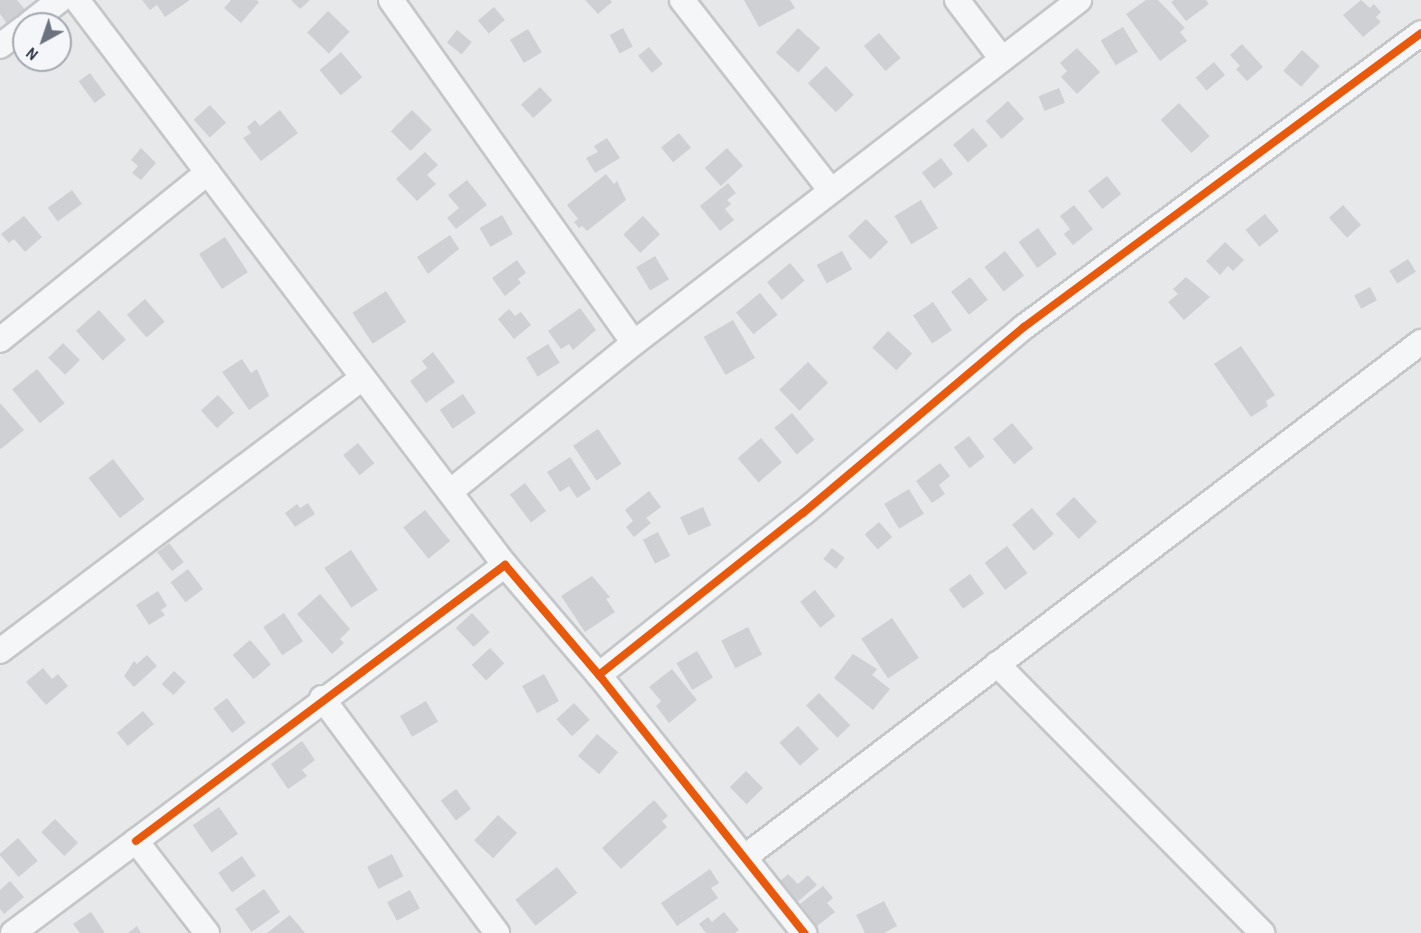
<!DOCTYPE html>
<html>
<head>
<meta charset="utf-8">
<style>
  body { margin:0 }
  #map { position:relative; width:1421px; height:933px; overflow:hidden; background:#e6e8ea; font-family:"Archivo Narrow",sans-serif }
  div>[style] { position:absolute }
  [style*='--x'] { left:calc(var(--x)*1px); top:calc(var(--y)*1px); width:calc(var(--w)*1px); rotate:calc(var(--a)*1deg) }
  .building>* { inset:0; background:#ced0d3; transform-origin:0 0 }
  .roads { filter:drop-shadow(2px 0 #c4c6c8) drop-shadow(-2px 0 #c4c6c8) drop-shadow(0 2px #c4c6c8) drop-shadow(0 -2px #c4c6c8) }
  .minor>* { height:24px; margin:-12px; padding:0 12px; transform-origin:12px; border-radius:12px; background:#f5f6f7 }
  .cycleway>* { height:8px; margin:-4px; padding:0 4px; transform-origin:4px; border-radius:4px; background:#e8590c }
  span { translate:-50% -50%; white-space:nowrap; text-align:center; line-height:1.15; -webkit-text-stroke:4.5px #f4f6f9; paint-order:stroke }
  .north { position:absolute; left:12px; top:12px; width:60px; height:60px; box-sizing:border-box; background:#f4f6f9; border:2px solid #a4a8b1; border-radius:50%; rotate:220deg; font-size:16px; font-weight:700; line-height:24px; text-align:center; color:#2b3445 }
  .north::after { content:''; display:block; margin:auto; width:21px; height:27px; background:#6c737f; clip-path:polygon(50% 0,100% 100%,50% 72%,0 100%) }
</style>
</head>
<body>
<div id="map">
  <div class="building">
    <div style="clip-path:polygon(0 0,17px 0,26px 11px,8px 25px,0 14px)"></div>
    <div style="clip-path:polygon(142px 0,190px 0,165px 17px,157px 5px,150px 10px)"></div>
    <div style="clip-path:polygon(231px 0,256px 0,259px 2px,241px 23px,224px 8px)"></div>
    <div style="clip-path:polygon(291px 0,310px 0,300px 9px)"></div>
    <div style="clip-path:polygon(585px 0,610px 0,612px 2px,598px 14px)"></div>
    <div style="clip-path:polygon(744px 0,790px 0,795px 8px,759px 27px)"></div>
    <div style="clip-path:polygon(1146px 0,1158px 0,1185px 28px,1180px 32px,1187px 41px,1160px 61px,1126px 14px)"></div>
    <div style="clip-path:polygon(1174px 0,1206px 0,1209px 4px,1186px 21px,1171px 2px)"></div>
    <div style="clip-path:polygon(1361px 0,1370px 8px,1374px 4px,1381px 12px,1376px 17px,1381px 22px,1363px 37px,1343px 15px)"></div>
    <div style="left:494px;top:7px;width:17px;height:21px;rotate:50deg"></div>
    <div style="left:328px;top:11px;width:30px;height:30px;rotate:44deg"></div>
    <div style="left:1123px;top:27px;width:29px;height:26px;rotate:59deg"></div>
    <div style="left:623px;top:28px;width:21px;height:15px;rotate:62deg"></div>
    <div style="left:798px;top:28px;width:30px;height:33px;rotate:42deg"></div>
    <div style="left:528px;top:29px;width:27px;height:21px;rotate:59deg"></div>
    <div style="left:457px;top:30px;width:19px;height:16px;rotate:39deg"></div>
    <div style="left:879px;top:33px;width:33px;height:20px;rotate:49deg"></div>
    <div style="clip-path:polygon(1242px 44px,1263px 67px,1247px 81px,1236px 69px,1240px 66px,1230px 55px)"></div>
    <div style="left:649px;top:47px;width:22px;height:14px;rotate:51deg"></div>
    <div style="clip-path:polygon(1077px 48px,1100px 72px,1077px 94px,1061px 77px,1067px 71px,1060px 63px)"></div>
    <div style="left:1302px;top:50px;width:24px;height:28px;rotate:42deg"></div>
    <div style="left:341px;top:52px;width:33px;height:28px;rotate:50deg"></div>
    <div style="left:1214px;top:62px;width:17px;height:24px;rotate:50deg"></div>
    <div style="left:826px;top:66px;width:40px;height:25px;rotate:46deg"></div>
    <div style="left:90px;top:73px;width:27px;height:14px;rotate:54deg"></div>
    <div style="left:540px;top:87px;width:18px;height:26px;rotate:47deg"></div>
    <div style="left:1059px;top:88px;width:16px;height:22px;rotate:68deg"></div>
    <div style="left:1008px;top:101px;width:24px;height:30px;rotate:48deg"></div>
    <div style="left:1179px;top:103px;width:45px;height:25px;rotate:47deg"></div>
    <div style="left:210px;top:105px;width:24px;height:22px;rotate:48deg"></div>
    <div style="clip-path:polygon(280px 110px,298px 133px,261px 161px,243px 138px,251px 133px,247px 127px,255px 120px,260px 126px)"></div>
    <div style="left:412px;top:110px;width:28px;height:30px;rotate:45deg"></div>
    <div style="left:973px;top:128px;width:23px;height:26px;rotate:50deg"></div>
    <div style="left:679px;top:133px;width:19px;height:23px;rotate:51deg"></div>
    <div style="clip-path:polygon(607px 138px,620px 158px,595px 173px,586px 158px,598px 152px,594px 146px)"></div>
    <div style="clip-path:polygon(141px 148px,156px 163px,141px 180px,132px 173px,138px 166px,131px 160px)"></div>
    <div style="left:727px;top:148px;width:24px;height:30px;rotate:48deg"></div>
    <div style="clip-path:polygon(425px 152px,438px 165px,427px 175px,436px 184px,417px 201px,396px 179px)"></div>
    <div style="left:941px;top:158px;width:20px;height:24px;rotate:53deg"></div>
    <div style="clip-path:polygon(606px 174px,614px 184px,617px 181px,626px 200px,587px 231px,582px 226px,579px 228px,574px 222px,578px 219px,567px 205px)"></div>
    <div style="left:1107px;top:176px;width:23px;height:24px;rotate:52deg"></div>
    <div style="clip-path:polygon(467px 180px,487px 205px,456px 229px,447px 218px,459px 208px,448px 195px)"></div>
    <div style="clip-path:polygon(728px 183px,736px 193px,727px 200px,731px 204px,725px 209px,734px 220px,720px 231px,700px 206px)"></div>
    <div style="left:72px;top:190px;width:17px;height:30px;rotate:54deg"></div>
    <div style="left:921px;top:200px;width:33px;height:31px;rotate:59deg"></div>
    <div style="clip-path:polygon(1074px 205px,1093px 229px,1073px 245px,1064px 234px,1070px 229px,1060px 216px)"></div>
    <div style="left:1343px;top:205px;width:27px;height:19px;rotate:48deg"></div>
    <div style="left:1265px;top:214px;width:22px;height:25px;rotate:51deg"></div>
    <div style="left:502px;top:215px;width:22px;height:26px;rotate:60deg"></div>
    <div style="clip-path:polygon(24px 216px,42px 237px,25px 252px,14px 239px,9px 243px,1px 234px)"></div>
    <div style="left:643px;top:216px;width:25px;height:27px;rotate:47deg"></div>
    <div style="left:866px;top:219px;width:32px;height:25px;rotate:46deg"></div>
    <div style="left:1038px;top:228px;width:32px;height:24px;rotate:54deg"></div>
    <div style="clip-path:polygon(450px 235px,459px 249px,428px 274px,417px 257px)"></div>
    <div style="left:225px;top:237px;width:42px;height:31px;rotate:57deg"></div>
    <div style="clip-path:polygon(1225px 242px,1244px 260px,1233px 271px,1228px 266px,1220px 275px,1206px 261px)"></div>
    <div style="left:842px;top:251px;width:21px;height:29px;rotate:61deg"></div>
    <div style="left:1005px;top:251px;width:31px;height:26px;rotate:52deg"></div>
    <div style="left:655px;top:256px;width:27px;height:22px;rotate:59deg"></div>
    <div style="left:1408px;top:259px;width:15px;height:22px;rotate:58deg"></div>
    <div style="clip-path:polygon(517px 260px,526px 273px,518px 279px,521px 283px,505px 296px,492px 278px)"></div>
    <div style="left:790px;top:263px;width:23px;height:30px;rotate:50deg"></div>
    <div style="left:970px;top:277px;width:29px;height:24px;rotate:52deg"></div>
    <div style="clip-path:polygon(1186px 277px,1210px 297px,1184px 320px,1168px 302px,1178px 294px,1173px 289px)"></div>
    <div style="left:1370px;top:287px;width:15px;height:18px;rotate:62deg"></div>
    <div style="left:386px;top:291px;width:37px;height:40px;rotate:57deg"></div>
    <div style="left:760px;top:293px;width:28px;height:31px;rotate:51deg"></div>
    <div style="left:145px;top:299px;width:30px;height:24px;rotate:49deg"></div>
    <div style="left:933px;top:302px;width:34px;height:24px;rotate:56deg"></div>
    <div style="clip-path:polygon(580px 308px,596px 330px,573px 350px,569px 344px,561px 349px,548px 331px)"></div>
    <div style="clip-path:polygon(509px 309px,515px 316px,521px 312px,531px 325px,514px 339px,498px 319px)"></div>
    <div style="left:99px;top:310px;width:40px;height:31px;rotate:48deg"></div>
    <div style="left:733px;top:320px;width:44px;height:34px;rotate:60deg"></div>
    <div style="left:888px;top:331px;width:33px;height:23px;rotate:43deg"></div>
    <div style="left:63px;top:343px;width:24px;height:21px;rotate:45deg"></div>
    <div style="left:548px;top:344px;width:22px;height:26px;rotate:58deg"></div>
    <div style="clip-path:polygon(1241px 346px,1275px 395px,1266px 401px,1268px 406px,1251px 417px,1214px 364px)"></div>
    <div style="clip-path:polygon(433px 352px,455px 382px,426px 403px,410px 381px,427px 368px,422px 361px)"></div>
    <div style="clip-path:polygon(242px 359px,251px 373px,257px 369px,269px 396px,249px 410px,222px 372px)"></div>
    <div style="left:808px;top:362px;width:29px;height:40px;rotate:46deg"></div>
    <div style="left:37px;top:369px;width:44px;height:32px;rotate:51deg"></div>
    <div style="left:463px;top:394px;width:23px;height:28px;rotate:56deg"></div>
    <div style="left:218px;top:395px;width:24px;height:23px;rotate:48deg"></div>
    <div style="clip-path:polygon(0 403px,24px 430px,1px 449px,0 448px)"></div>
    <div style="left:792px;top:413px;width:35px;height:23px;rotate:50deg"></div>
    <div style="left:1012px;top:423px;width:33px;height:25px;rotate:50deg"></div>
    <div style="left:598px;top:429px;width:42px;height:30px;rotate:56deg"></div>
    <div style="left:969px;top:436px;width:26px;height:19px;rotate:53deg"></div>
    <div style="left:761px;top:438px;width:32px;height:31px;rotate:49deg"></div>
    <div style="left:358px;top:443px;width:26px;height:19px;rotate:51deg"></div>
    <div style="clip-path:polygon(570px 457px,591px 489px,577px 498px,569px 486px,560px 492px,547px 472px)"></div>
    <div style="left:113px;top:459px;width:51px;height:31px;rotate:52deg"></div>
    <div style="clip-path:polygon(940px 463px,950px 476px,939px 485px,945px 494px,932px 503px,916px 481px)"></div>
    <div style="left:525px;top:483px;width:35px;height:19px;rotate:53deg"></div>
    <div style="left:909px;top:489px;width:29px;height:29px;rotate:59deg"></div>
    <div style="clip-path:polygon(649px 491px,661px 507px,646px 518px,651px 523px,634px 537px,626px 527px,633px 521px,625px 510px)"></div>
    <div style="left:1074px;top:497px;width:34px;height:25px;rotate:47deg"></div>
    <div style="clip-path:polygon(308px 503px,315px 514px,295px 527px,285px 513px,297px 504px,300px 508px)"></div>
    <div style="left:703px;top:507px;width:20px;height:25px;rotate:66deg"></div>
    <div style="left:1032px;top:508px;width:34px;height:26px;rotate:50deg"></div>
    <div style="left:425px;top:510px;width:40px;height:28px;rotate:51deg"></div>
    <div style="left:879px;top:522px;width:20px;height:19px;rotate:49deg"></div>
    <div style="left:658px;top:532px;width:27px;height:17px;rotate:63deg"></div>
    <div style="left:169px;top:543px;width:24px;height:15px;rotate:52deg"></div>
    <div style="left:1007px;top:546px;width:34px;height:28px;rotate:53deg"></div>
    <div style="left:832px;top:548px;width:16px;height:14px;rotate:38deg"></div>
    <div style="left:351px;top:550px;width:48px;height:32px;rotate:56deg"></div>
    <div style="left:188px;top:569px;width:25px;height:22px;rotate:53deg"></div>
    <div style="left:970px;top:574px;width:24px;height:26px;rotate:54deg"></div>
    <div style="clip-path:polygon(592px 576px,610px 597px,606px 599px,615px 612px,585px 632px,561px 596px)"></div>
    <div style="left:815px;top:590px;width:33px;height:19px;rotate:52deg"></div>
    <div style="clip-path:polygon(158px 591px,167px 606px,161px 610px,165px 615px,149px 625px,136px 605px)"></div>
    <div style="clip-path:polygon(320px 594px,350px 629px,340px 639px,344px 643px,332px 654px,297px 614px)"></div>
    <div style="left:284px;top:613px;width:34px;height:25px;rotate:56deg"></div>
    <div style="left:472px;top:613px;width:26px;height:22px;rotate:47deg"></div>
    <div style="left:892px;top:618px;width:48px;height:37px;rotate:56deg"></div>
    <div style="left:748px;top:627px;width:31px;height:30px;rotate:63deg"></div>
    <div style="left:250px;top:640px;width:32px;height:23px;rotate:49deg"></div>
    <div style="left:490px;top:648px;width:21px;height:25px;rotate:47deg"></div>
    <div style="left:697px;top:651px;width:31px;height:24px;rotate:59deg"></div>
    <div style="clip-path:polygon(853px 654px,877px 669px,872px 675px,890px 689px,873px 710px,834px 678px)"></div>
    <div style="clip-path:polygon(147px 655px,157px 666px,134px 687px,124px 676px,134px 661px,137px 664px)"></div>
    <div style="clip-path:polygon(43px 668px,52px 679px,58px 674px,68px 686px,46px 705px,26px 682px)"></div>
    <div style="clip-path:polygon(672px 669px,697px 700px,669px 723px,656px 706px,661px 701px,649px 687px)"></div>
    <div style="left:174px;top:671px;width:16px;height:18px;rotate:43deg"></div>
    <div style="left:544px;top:674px;width:31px;height:25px;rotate:61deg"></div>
    <div style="left:819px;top:693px;width:45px;height:18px;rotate:46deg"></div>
    <div style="left:227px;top:698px;width:31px;height:17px;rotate:53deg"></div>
    <div style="left:426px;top:701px;width:24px;height:30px;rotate:60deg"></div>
    <div style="left:574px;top:703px;width:23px;height:24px;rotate:47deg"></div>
    <div style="left:143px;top:711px;width:17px;height:34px;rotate:50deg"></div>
    <div style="left:798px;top:726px;width:31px;height:25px;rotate:48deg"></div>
    <div style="left:597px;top:734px;width:28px;height:29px;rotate:41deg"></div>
    <div style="clip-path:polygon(302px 741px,315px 760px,302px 770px,307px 776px,288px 789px,271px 764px)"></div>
    <div style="left:746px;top:771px;width:24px;height:23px;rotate:45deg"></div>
    <div style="left:456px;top:789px;width:25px;height:19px;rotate:53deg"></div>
    <div style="clip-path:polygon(654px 800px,668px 816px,662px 821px,667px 827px,621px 869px,602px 848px)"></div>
    <div style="left:219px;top:807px;width:33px;height:32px;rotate:55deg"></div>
    <div style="left:498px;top:815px;width:26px;height:35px;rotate:43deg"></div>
    <div style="left:55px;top:819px;width:33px;height:19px;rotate:46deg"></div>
    <div style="left:18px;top:838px;width:30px;height:25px;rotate:49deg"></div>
    <div style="left:392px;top:854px;width:25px;height:28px;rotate:63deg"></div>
    <div style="left:242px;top:856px;width:24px;height:29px;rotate:55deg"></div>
    <div style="left:557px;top:867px;width:33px;height:53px;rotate:52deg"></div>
    <div style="clip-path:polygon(710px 869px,719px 883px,711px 888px,718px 898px,677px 926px,661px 903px)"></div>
    <div style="clip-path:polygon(788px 874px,798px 884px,808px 875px,817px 885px,794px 905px,776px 885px)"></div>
    <div style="clip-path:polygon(10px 881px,24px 897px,4px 914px,0 909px,0 890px)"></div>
    <div style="clip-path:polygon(823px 886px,833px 898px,827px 903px,835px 912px,817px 926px,800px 904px)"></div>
    <div style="left:264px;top:889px;width:28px;height:35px;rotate:55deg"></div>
    <div style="left:410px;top:890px;width:21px;height:26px;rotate:62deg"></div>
    <div style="clip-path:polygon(884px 901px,897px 926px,884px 933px,865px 933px,856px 915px)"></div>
    <div style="clip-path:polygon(91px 912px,105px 933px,80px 933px,73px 924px)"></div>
    <div style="clip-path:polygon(724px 912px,739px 930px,735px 933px,706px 933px,699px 924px,708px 917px,712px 922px)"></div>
    <div style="clip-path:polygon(290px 915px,305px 933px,267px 933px)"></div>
    <div style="clip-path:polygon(137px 926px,141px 933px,128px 933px)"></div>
  </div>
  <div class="roads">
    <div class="minor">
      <div style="--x:77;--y:0;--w:709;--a:52.86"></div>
      <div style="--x:391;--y:0;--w:420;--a:54.7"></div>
      <div style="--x:682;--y:0;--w:242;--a:52"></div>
      <div style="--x:957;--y:0;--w:74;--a:52.7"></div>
      <div style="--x:29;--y:24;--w:39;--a:-38"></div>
      <div style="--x:0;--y:46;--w:30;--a:-37"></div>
      <div style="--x:0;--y:340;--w:267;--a:-38.9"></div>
      <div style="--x:451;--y:491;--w:235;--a:-39"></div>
      <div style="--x:634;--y:343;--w:562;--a:-37.62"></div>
      <div style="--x:0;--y:651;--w:453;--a:-37"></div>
      <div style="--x:997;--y:664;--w:378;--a:45.4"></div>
      <div style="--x:599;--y:675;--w:260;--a:-38.5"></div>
      <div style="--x:803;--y:513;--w:289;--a:-40.1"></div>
      <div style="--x:1024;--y:327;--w:494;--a:-36.5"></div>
      <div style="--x:322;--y:698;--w:293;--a:53.3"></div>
      <div style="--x:136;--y:841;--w:461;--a:-36.8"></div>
      <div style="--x:505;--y:565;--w:145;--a:49.5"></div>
      <div style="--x:599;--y:675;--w:330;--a:51.5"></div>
      <div style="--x:745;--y:857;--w:850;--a:-37.3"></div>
      <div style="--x:13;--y:933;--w:154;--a:-36.8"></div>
      <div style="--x:136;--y:841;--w:116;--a:52.3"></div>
    </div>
  </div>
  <div class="cycleway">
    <div style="--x:599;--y:675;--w:260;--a:-38.5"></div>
    <div style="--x:803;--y:513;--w:289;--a:-40.1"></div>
    <div style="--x:1024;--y:327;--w:494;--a:-36.5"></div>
    <div style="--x:136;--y:841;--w:461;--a:-36.8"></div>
    <div style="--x:505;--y:565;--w:145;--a:49.5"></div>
    <div style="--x:599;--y:675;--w:330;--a:51.5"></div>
  </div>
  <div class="north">N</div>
</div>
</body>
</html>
